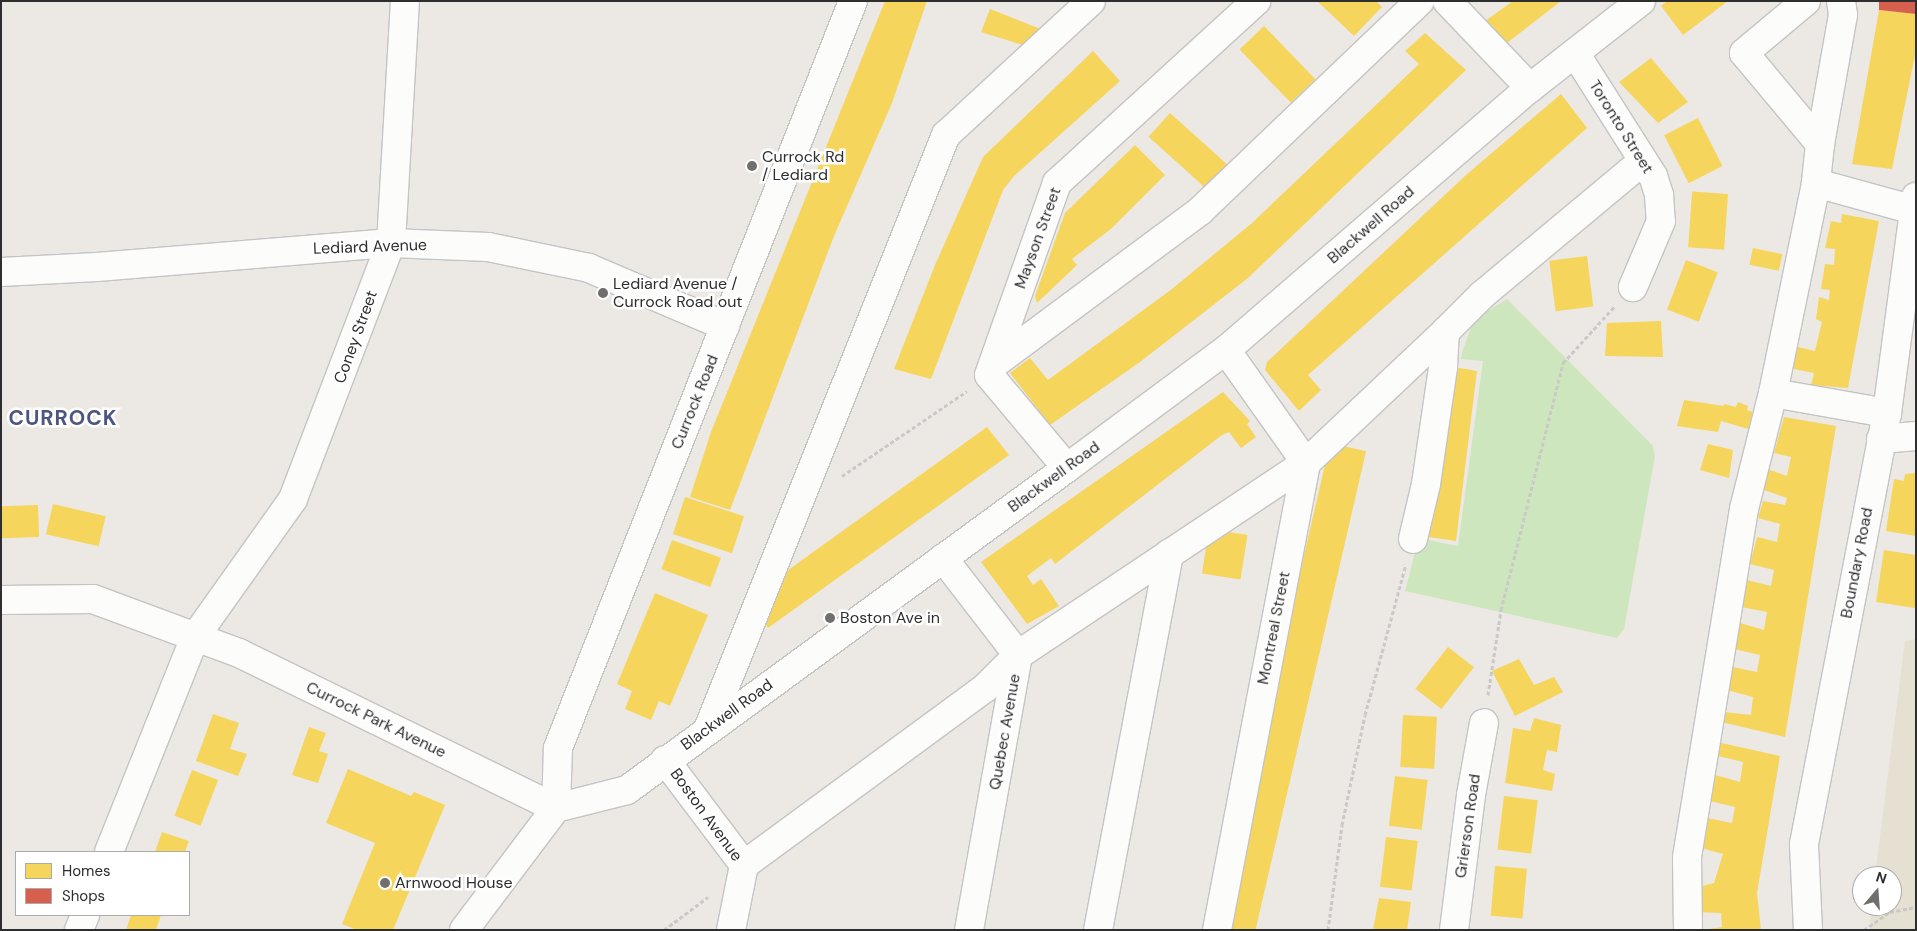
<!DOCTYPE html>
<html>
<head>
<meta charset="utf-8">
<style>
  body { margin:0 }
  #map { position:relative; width:1917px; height:931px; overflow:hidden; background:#ece8e4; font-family:"DM Sans",sans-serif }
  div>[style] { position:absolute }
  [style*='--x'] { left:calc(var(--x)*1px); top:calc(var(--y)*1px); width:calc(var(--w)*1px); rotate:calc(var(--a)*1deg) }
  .education>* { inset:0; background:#e6e0d3 }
  .green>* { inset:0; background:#cee6be }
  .homes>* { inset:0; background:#f6d55c; transform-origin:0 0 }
  .shops>* { inset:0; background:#d6604d }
  .path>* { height:3px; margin-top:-1.5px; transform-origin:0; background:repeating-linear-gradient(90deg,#c9c9c8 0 4px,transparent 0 6.5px) }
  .roads { filter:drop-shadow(1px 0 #c5c4c5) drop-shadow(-1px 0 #c5c4c5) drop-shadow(0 1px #c5c4c5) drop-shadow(0 -1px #c5c4c5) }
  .minor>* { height:28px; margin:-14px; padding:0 14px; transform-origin:14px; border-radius:14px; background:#fcfcfb }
  .dots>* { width:14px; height:14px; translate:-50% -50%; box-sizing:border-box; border:2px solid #fff; border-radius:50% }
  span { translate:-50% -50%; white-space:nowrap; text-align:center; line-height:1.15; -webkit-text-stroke:5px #fff; paint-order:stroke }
  .street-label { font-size:16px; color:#2e2e2e }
  .poi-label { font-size:16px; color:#2e2e2e }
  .left { translate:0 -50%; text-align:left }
  .district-label { font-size:21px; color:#4d5680; font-weight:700; letter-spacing:1px }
  .frame { position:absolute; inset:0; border:2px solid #2e2e2e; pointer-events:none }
  .legend { position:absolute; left:15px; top:851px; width:175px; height:65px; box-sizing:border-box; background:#fff; border:1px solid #ababab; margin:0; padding:6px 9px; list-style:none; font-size:15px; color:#2e2e2e }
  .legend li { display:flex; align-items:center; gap:10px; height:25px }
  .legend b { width:25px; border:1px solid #ababab }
  .north { position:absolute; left:1852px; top:866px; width:50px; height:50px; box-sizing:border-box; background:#fff; border:1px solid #ababab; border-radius:50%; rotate:18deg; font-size:14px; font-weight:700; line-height:20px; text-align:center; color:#2e2e2e }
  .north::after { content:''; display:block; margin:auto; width:18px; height:22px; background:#706f6e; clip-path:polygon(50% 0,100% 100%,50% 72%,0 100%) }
</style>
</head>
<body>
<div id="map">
  <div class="education">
    <div style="clip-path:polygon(1916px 639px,1916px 930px,1870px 930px,1871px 906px,1892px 906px,1892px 876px,1875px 876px,1905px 641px)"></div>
  </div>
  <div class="green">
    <div style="clip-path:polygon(1507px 299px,1653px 446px,1655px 456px,1624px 629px,1617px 638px,1405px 591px,1418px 541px,1423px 539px,1458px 546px,1483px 361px,1461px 359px,1462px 352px,1471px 328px,1483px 314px)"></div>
  </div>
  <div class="homes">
    <div style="clip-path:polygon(885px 1px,927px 1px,892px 103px,834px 236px,730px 510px,690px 497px,711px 432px)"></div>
    <div style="clip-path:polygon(1317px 1px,1376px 1px,1382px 7px,1354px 36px)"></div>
    <div style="clip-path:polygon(1513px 1px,1561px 1px,1507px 43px,1485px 21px)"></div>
    <div style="clip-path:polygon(1667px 1px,1728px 1px,1683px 35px,1661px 6px)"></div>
    <div style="clip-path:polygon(990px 9px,1043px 30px,1026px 46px,981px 32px)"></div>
    <div style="clip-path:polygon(1879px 10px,1916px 14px,1916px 50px,1892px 169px,1852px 164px)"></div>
    <div style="left:1264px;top:26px;width:74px;height:34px;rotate:46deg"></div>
    <div style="clip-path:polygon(1425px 33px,1466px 70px,1248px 278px,1140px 362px,1050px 425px,1010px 373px,1030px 358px,1048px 380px,1172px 289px,1252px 223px,1419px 64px,1405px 51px)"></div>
    <div style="clip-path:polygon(1093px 51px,1120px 81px,1014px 176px,1003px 190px,931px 379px,894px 369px,935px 265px,983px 157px)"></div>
    <div style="clip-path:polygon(1651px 58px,1688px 102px,1658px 123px,1619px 82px)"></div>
    <div style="clip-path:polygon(1561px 94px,1587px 128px,1308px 375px,1321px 390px,1299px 411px,1265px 370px,1267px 362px,1466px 175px)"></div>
    <div style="left:1170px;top:113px;width:80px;height:32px;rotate:42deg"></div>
    <div style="left:1698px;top:118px;width:54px;height:38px;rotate:63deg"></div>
    <div style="clip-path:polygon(1135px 145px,1165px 175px,1112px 228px,1072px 259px,1077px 265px,1037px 303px,1035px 296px,1065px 213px)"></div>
    <div style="left:1728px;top:194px;width:56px;height:36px;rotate:94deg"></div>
    <div style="clip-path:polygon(1842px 214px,1879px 221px,1848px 388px,1811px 385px,1814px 373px,1789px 368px,1794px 346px,1815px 351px,1822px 322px,1816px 319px,1819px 297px,1829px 300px,1830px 290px,1821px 289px,1825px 264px,1834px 265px,1835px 249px,1825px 248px,1831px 221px,1841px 223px)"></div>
    <div style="left:1753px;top:248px;width:30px;height:17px;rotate:12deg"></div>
    <div style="left:1587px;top:256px;width:51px;height:38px;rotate:83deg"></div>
    <div style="left:1686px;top:260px;width:34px;height:53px;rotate:21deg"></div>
    <div style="clip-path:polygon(1661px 321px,1663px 357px,1605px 356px,1607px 323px)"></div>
    <div style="clip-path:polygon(1454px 367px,1477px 371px,1456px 541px,1428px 537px)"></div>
    <div style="clip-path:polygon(1223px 392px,1250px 421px,1247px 424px,1256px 437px,1241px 448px,1229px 432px,1222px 435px,1055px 564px,1051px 558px,1027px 576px,1033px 585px,1041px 579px,1059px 606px,1027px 624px,981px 562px)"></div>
    <div style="clip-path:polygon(1684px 400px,1724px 406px,1724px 404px,1736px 407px,1738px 402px,1748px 406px,1747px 410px,1759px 414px,1755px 431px,1721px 421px,1718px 432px,1677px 426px)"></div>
    <div style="clip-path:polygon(1784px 417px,1836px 426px,1785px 737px,1721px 722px,1724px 712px,1751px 715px,1753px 697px,1727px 690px,1732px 667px,1757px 672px,1760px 655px,1734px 649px,1740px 623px,1764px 630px,1767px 612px,1741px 607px,1747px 580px,1771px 586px,1774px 570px,1750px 564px,1757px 537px,1777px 542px,1780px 524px,1758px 518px,1763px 501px,1785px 505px,1787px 498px,1761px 489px,1767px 469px,1787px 476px,1791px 457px,1774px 453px)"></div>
    <div style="clip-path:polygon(987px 427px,1009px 455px,768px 628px,762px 618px,766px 586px)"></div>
    <div style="left:1330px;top:443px;width:37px;height:496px;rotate:13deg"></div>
    <div style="clip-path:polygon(1708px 444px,1733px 450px,1729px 478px,1700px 470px)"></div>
    <div style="clip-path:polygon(1916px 473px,1916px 536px,1886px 531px,1894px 479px,1904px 481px,1905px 474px)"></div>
    <div style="left:685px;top:497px;width:62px;height:39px;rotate:18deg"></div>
    <div style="left:53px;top:504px;width:54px;height:31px;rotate:13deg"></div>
    <div style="left:38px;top:505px;width:32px;height:37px;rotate:88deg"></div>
    <div style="left:1209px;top:529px;width:39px;height:45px;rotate:9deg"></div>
    <div style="left:672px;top:540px;width:52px;height:31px;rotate:20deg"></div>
    <div style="clip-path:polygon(1884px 550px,1916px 555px,1915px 608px,1876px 602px)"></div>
    <div style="clip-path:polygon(655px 593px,708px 615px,670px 706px,659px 701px,651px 720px,625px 709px,632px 691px,617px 684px)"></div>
    <div style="left:1448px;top:647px;width:33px;height:53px;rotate:38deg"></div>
    <div style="clip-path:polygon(1519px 659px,1534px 685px,1554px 677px,1563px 692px,1515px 716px,1492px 671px)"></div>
    <div style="clip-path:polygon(213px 714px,239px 723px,230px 749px,247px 754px,238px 776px,196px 761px)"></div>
    <div style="left:1403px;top:715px;width:34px;height:52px;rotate:3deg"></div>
    <div style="clip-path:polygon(1534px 718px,1561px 725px,1557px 752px,1547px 750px,1543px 770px,1555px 774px,1552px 791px,1505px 783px,1513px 728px,1530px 731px)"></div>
    <div style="clip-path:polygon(309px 727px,326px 733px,319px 751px,328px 754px,318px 783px,292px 775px)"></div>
    <div style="clip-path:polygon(1717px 742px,1780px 756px,1757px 893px,1761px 930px,1702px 930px,1722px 927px,1721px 913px,1693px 912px,1695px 888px,1714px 883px,1723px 854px,1701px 848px,1701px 829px,1707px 818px,1732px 823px,1735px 807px,1706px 800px,1712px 774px,1740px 782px,1743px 762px,1714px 755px)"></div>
    <div style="clip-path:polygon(348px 769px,411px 796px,414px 792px,445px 805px,393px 930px,357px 930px,342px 924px,375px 843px,326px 823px)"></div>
    <div style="left:192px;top:770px;width:28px;height:49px;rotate:21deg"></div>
    <div style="left:1395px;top:776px;width:33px;height:50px;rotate:7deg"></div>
    <div style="left:1504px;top:796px;width:34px;height:54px;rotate:7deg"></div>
    <div style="clip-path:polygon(162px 832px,189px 841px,185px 852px,155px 852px)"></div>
    <div style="left:1386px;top:837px;width:32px;height:50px;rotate:7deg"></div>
    <div style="left:1495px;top:866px;width:32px;height:50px;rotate:5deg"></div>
    <div style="clip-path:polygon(1379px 898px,1411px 902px,1407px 930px,1373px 930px)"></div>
    <div style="clip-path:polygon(131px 915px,161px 915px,156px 930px,126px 930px)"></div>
  </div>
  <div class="shops">
    <div style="clip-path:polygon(1879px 1px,1916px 1px,1916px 14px,1879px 10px)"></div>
  </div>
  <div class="path">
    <div style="--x:842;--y:476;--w:151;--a:-34.2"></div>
    <div style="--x:1488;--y:695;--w:86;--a:-81.3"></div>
    <div style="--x:1501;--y:610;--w:255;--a:-75.9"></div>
    <div style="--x:1563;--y:363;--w:76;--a:-47.7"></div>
    <div style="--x:664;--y:930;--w:55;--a:-36.9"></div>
    <div style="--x:1328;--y:930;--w:106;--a:-82.4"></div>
    <div style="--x:1342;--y:825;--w:112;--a:-78.2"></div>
    <div style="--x:1365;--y:715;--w:156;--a:-74.8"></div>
    <div style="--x:1864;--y:930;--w:32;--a:-35"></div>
    <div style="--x:1890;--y:912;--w:26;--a:-11"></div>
  </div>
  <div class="roads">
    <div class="minor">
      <div style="--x:1447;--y:1;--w:120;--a:46.3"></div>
      <div style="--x:1806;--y:1;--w:81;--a:140"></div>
      <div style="--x:1744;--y:53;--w:119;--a:50.1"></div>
      <div style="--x:1820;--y:144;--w:39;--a:96"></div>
      <div style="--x:1816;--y:183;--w:102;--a:15.4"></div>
      <div style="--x:1575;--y:53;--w:146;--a:57.6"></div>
      <div style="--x:1653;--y:176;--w:20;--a:72"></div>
      <div style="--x:1659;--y:195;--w:26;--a:86"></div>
      <div style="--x:1661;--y:221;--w:72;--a:113"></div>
      <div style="--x:1820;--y:144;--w:131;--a:-79.9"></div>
      <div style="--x:1843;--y:15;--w:14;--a:-98"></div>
      <div style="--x:1;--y:272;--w:96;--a:-3"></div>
      <div style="--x:97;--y:267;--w:295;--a:-4.7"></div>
      <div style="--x:391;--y:243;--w:97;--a:2.4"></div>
      <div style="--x:488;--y:247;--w:103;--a:11.7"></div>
      <div style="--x:589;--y:268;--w:148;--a:23.1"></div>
      <div style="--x:994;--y:364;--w:257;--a:-36.6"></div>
      <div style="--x:1200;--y:211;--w:304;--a:-43.7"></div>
      <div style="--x:1773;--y:393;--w:116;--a:10"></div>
      <div style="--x:1881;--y:439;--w:35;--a:-5"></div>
      <div style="--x:1067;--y:468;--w:121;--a:-130"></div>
      <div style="--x:989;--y:375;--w:204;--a:-70.5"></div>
      <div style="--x:1057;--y:183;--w:270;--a:-42.4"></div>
      <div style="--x:1413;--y:539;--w:57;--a:-76.7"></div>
      <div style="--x:1426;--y:484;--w:118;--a:-81.7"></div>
      <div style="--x:1443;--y:367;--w:35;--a:-87"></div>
      <div style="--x:1445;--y:332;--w:52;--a:-45"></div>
      <div style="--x:1482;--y:295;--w:209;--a:-39.8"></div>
      <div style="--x:943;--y:558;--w:123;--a:52.3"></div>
      <div style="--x:1018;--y:655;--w:279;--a:100.1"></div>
      <div style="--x:1;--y:600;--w:92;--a:-0.6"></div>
      <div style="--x:93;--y:599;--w:156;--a:20.3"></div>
      <div style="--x:239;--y:653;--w:353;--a:26.1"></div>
      <div style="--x:708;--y:729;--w:640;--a:-68.17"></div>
      <div style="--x:946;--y:135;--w:197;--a:-42.7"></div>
      <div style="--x:665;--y:760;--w:131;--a:53"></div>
      <div style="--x:744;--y:865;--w:66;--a:101.3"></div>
      <div style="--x:556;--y:808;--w:60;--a:-88.1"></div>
      <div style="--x:558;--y:748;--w:803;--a:-68.45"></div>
      <div style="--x:109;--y:852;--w:232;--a:-68.2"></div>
      <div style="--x:195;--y:637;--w:169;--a:-54.6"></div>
      <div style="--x:293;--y:499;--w:274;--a:-69.1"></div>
      <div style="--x:391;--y:243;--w:242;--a:-86.7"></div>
      <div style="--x:744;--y:865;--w:299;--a:-36.3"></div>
      <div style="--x:985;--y:688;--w:47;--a:-45"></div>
      <div style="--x:1018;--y:655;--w:346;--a:-33.7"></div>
      <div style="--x:1306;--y:463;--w:191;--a:-43.3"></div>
      <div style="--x:79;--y:930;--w:16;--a:-68"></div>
      <div style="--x:464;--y:930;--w:153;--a:-53"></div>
      <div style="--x:556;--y:808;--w:73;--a:-14.2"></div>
      <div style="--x:627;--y:790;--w:545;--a:-36.2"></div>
      <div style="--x:1067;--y:468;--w:198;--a:-36.6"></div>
      <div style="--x:1226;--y:350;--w:401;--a:-40.8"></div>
      <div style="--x:1530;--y:88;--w:141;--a:-38.1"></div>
      <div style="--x:1098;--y:930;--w:383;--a:-79.3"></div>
      <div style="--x:1217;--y:930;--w:475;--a:-79.2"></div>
      <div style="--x:1306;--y:463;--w:138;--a:-125.3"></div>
      <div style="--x:1454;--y:930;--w:136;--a:-82.8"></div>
      <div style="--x:1471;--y:795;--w:73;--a:-79.8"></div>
      <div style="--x:1688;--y:930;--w:73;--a:-90.8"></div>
      <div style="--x:1687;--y:857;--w:353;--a:-80.7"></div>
      <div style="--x:1744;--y:509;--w:120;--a:-76"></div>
      <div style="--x:1773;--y:393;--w:214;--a:-78.4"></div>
      <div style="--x:1808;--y:930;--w:86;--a:-92.7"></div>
      <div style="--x:1804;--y:844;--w:439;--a:-79.1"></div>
      <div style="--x:1887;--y:413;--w:218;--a:-82.4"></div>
    </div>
  </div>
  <div class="dots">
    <div style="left:752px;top:166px;background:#706f6e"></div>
    <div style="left:603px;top:293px;background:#706f6e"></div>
    <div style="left:830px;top:618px;background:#706f6e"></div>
    <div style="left:385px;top:883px;background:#706f6e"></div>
  </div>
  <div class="street-label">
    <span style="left:1621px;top:127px;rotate:58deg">Toronto Street</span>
    <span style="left:1371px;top:225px;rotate:-41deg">Blackwell Road</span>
    <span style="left:1038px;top:238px;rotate:-70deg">Mayson Street</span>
    <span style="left:370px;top:247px;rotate:-2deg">Lediard Avenue</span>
    <span style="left:356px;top:337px;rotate:-70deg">Coney Street</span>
    <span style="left:695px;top:402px;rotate:-68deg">Currock Road</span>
    <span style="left:1054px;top:477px;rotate:-36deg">Blackwell Road</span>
    <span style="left:1857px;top:563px;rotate:-79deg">Boundary Road</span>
    <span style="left:1274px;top:628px;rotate:-79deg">Montreal Street</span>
    <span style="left:727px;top:715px;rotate:-36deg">Blackwell Road</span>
    <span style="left:376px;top:720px;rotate:26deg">Currock Park Avenue</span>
    <span style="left:1005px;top:732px;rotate:-80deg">Quebec Avenue</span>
    <span style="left:706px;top:815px;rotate:54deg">Boston Avenue</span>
    <span style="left:1468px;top:826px;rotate:-82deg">Grierson Road</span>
  </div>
  <div class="poi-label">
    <span class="left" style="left:762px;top:166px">Currock Rd<br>/ Lediard</span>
    <span class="left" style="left:613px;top:293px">Lediard Avenue /<br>Currock Road out</span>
    <span class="left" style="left:840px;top:618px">Boston Ave in</span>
    <span class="left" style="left:395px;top:883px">Arnwood House</span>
  </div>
  <div class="district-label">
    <span style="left:63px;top:418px">CURROCK</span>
  </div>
  <div class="frame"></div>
  <ul class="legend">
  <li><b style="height:14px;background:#f6d55c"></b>Homes</li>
  <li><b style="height:14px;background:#d6604d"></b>Shops</li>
  </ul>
  <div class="north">N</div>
</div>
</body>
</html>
